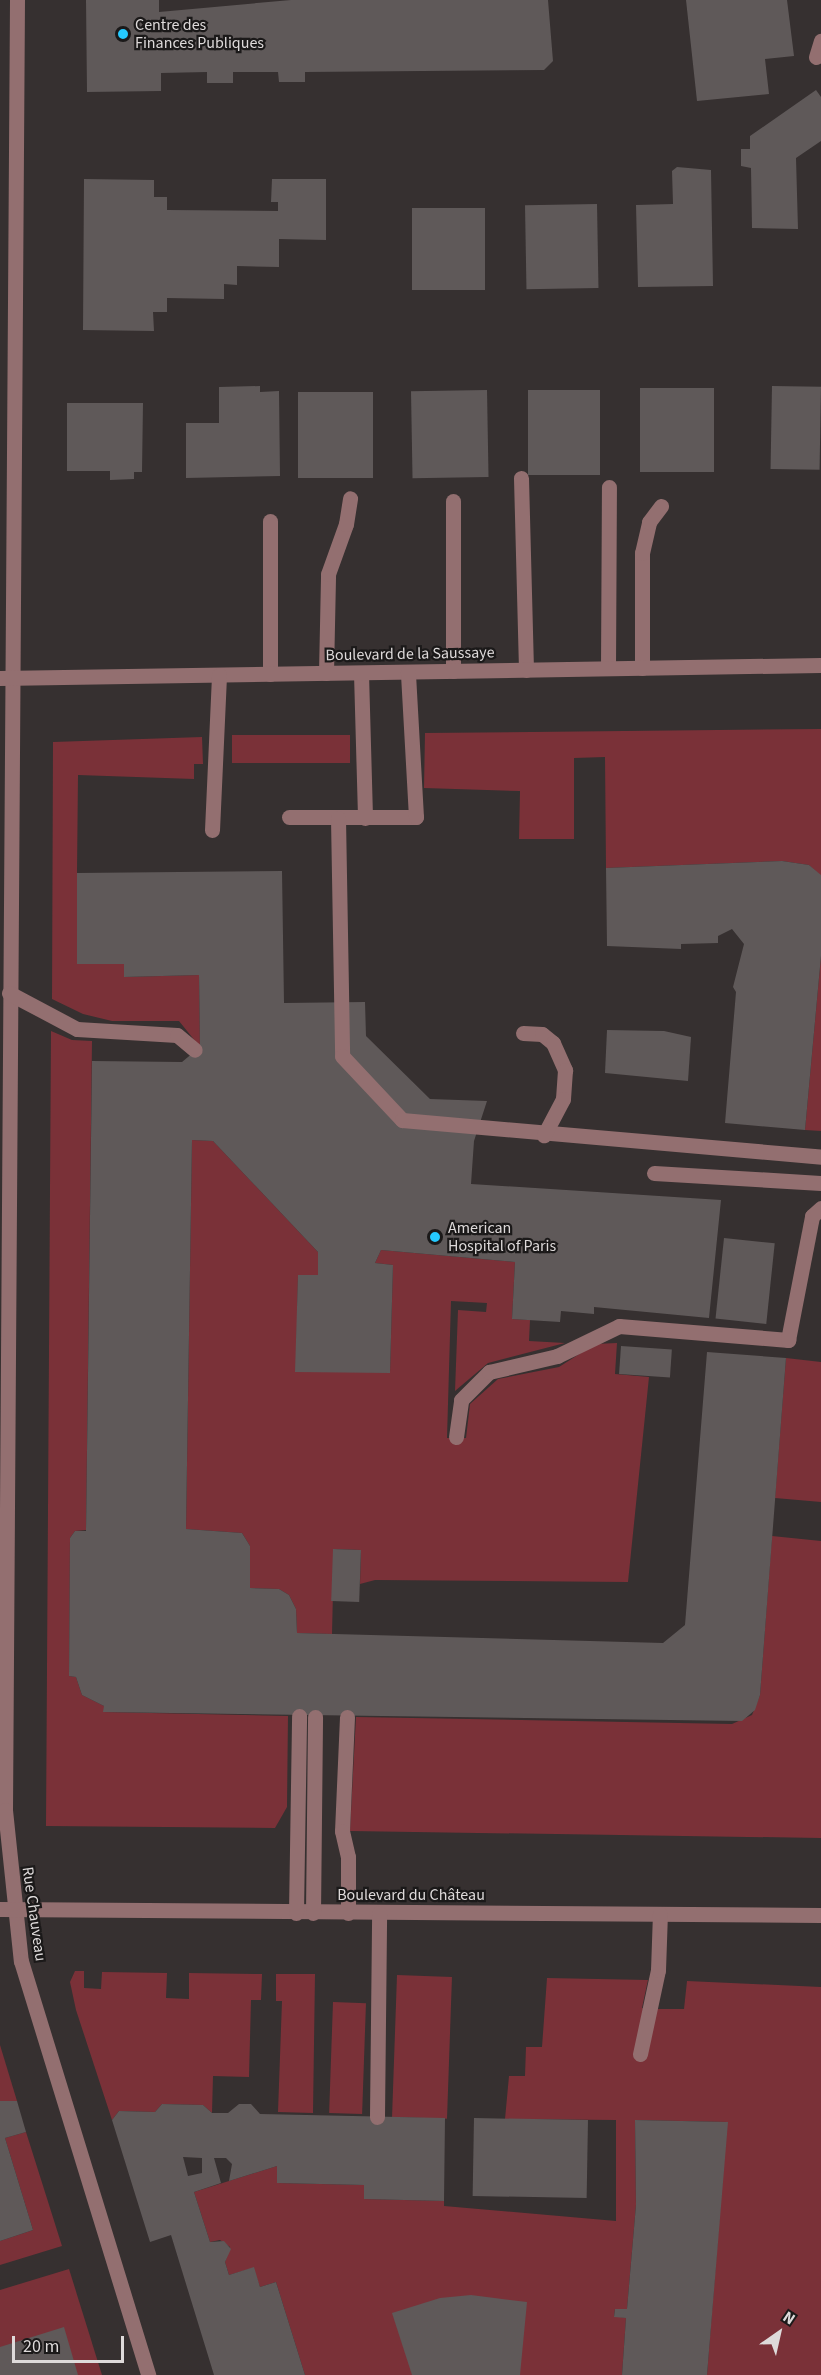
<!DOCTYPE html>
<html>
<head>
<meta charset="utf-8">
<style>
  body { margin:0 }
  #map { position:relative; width:821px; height:2375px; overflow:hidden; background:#363030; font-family:"Source Sans 3",sans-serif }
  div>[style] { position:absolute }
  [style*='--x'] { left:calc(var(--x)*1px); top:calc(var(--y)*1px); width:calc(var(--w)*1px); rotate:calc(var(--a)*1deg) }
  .green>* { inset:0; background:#7a3138; transform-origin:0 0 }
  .building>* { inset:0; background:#5f5959; transform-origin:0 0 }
  .minor>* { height:15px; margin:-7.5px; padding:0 7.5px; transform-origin:7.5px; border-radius:7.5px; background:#936f70 }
  .dots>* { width:16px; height:16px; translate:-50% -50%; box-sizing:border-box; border:3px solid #1b1919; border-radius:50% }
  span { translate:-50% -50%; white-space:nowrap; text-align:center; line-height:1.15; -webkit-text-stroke:4.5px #1b1919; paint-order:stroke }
  .poi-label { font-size:16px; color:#dedada }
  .left { translate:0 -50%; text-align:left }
  .street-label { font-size:16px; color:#dedada }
  .north { position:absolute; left:749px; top:2303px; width:60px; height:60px; -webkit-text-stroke:4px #1b1919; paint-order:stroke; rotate:34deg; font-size:16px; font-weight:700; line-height:24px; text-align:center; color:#dedada }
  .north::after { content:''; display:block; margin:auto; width:21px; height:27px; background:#dedada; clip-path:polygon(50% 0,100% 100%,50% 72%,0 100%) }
  .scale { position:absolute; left:12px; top:2336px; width:112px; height:27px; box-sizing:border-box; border:3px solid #dedada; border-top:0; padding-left:8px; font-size:18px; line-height:21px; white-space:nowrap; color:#dedada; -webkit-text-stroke:4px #1b1919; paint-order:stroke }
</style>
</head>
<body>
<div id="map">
  <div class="green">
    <div style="clip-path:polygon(821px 729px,821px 876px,809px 865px,782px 861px,606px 868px,605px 757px,574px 758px,574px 839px,519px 839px,520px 791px,424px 788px,425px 733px)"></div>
    <div style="left:232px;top:735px;width:118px;height:28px"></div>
    <div style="clip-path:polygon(202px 737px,203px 764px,194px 764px,194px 779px,78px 775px,77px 873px,77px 964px,124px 964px,125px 977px,199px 975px,200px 1047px,179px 1021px,112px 1021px,83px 1014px,52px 999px,53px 742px)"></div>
    <div style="clip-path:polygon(821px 956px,821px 1131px,805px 1130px)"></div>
    <div style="clip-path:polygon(51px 1031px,72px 1040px,92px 1041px,86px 1530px,75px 1531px,70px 1538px,69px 1676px,76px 1677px,82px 1695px,104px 1706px,104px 1712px,288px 1716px,287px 1807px,275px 1828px,46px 1826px)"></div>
    <div style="clip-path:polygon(192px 1140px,213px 1141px,318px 1252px,318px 1275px,298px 1276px,296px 1372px,390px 1372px,393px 1265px,375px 1263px,381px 1250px,515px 1262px,512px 1319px,530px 1320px,529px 1341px,565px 1343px,488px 1363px,455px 1391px,458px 1310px,486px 1312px,487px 1303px,451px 1301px,447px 1438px,466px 1438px,470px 1404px,498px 1379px,559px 1367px,595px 1344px,617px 1343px,615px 1374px,649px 1377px,628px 1582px,375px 1580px,360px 1584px,361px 1550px,334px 1549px,332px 1634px,297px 1633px,296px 1609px,289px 1595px,279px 1589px,250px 1588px,250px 1546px,242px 1533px,186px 1529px)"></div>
    <div style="clip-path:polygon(786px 1358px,821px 1362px,821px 1502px,775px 1498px)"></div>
    <div style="clip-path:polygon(772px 1536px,821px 1541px,821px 1838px,350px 1831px,356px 1717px,732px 1724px,752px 1715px,760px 1695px)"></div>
    <div style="clip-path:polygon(75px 1971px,84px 1971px,84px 1988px,101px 1989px,102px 1972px,167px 1973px,166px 1998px,189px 1999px,189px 1973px,262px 1974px,261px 2000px,251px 2000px,249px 2077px,213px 2076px,212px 2113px,203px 2105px,162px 2104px,155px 2112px,119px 2111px,112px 2120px,76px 2010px,70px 1982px)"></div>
    <div style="clip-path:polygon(276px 1974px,315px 1974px,313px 2113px,278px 2112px,282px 2001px,276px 2001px)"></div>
    <div style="left:397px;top:1975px;width:55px;height:142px;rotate:2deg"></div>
    <div style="clip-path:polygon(547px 1978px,648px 1980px,642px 2008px,657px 2009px,684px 2009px,687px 1981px,821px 1987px,821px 2375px,707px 2375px,727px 2122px,635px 2120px,636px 2205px,627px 2309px,615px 2309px,614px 2316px,626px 2318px,622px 2375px,305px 2375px,276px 2282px,260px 2287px,253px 2268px,229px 2275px,225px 2262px,230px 2247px,220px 2240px,210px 2242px,194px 2192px,277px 2166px,278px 2183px,364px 2185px,364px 2199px,444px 2201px,444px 2206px,616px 2221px,616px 2120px,505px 2119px,509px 2076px,525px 2076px,526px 2047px,542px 2047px)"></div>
    <div style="left:333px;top:2002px;width:33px;height:111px;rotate:2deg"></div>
    <div style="clip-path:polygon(0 2045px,17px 2101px,0 2101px)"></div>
    <div style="clip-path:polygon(26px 2132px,62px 2246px,0 2265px,0 2241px,33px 2230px,5px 2138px)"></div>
    <div style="clip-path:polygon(69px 2269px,102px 2375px,0 2375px,0 2290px)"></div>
  </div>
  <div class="building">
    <div style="clip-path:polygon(86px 0,159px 0,159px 12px,291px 0,548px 0,553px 61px,544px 70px,305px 72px,305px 82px,279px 82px,278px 72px,233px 72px,233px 83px,207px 83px,207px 72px,161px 73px,161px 91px,87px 92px)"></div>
    <div style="clip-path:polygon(686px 0,787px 0,794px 56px,765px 59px,769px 94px,697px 101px)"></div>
    <div style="clip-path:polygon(816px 90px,821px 97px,821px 141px,796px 158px,798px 229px,752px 228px,751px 168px,741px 166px,741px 149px,750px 149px,750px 136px)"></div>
    <div style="clip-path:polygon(677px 167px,711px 170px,713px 286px,638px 287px,636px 205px,673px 204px,672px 171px)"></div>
    <div style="clip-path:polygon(84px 179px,154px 180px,154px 197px,167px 197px,167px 210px,278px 211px,278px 202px,271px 202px,272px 179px,326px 179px,326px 240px,279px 239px,279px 267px,237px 266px,237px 285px,224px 284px,224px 299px,167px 298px,167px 312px,153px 312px,154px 331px,83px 330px)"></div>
    <div style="left:597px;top:204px;width:84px;height:72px;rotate:89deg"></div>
    <div style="left:412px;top:208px;width:73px;height:82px"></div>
    <div style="clip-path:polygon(260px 386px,260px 392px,279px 391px,280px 476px,186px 478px,186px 423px,219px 423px,219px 387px)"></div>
    <div style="left:772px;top:386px;width:49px;height:83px;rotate:1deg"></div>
    <div style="left:640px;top:388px;width:74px;height:84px"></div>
    <div style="left:487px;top:390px;width:87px;height:76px;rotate:89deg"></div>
    <div style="left:528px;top:390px;width:72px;height:85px"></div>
    <div style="left:298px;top:392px;width:75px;height:86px"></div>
    <div style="clip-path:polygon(67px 403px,143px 403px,142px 472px,134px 472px,134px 479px,110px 480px,110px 471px,67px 471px)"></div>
    <div style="clip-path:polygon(782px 861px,809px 865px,821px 875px,821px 956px,805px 1130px,725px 1123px,736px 992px,733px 987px,744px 944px,732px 929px,718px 936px,718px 943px,681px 944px,681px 949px,607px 946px,606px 868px)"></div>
    <div style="clip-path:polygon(282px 871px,284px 1003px,365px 1002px,366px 1036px,430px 1099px,487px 1101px,474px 1141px,471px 1184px,721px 1200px,709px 1318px,594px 1307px,594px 1314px,561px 1311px,560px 1322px,512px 1319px,515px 1262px,381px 1250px,375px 1263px,393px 1265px,390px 1373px,295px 1372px,298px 1275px,318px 1275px,318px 1252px,213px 1141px,192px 1140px,186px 1529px,242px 1533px,250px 1546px,250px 1588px,279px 1589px,289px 1595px,296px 1609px,297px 1633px,663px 1643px,685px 1625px,707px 1352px,786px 1358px,760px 1695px,755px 1710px,742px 1721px,103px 1712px,104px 1706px,82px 1695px,76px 1677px,69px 1676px,70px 1538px,75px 1531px,86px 1531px,92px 1061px,182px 1062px,200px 1047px,199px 975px,124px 977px,124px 964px,77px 964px,77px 873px)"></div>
    <div style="clip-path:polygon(607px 1030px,664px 1031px,691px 1037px,688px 1081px,605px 1073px)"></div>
    <div style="left:724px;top:1238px;width:51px;height:81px;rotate:6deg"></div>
    <div style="left:621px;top:1346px;width:51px;height:28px;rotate:4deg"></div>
    <div style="left:333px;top:1549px;width:28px;height:52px;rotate:2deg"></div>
    <div style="clip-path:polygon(0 2101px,17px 2101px,26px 2132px,5px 2138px,33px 2230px,0 2241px)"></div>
    <div style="clip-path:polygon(evenodd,162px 2104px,203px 2105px,212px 2113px,228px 2113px,239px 2104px,251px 2104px,260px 2114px,445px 2118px,444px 2201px,364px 2199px,364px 2185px,277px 2183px,277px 2166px,229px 2181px,232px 2164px,226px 2158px,214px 2158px,221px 2183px,194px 2192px,210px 2242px,224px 2241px,231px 2249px,225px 2262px,229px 2275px,254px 2267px,260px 2287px,276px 2282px,305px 2375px,214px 2375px,171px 2235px,150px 2242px,112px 2120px,119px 2111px,155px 2112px,162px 2104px,183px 2157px,202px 2158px,202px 2173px,188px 2176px,183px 2157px)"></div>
    <div style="left:474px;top:2118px;width:114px;height:78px;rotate:1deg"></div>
    <div style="clip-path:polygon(635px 2120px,728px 2122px,707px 2375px,622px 2375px,626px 2318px,614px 2317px,615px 2309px,627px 2309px,636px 2205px)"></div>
    <div style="clip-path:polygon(471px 2295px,527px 2302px,520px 2375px,412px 2375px,392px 2313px,440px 2298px)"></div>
    <div style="clip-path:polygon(64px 2327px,78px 2375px,0 2375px,0 2347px)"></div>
  </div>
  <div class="minor">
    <div style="--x:17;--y:0;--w:1810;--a:90.38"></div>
    <div style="--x:5;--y:1810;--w:152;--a:84"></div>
    <div style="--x:21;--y:1961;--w:433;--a:72.9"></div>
    <div style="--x:816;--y:57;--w:17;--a:-73"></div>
    <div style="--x:521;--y:478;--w:192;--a:88.5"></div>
    <div style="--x:608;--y:668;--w:181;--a:-89.7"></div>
    <div style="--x:642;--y:668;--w:115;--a:-90"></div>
    <div style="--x:642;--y:553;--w:32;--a:-77"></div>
    <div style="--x:649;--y:522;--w:20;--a:-53"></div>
    <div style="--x:453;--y:671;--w:170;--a:-90"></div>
    <div style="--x:326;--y:673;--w:99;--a:-88.8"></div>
    <div style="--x:328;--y:574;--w:53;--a:-70.2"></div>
    <div style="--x:346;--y:524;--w:26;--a:-81"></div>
    <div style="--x:361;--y:673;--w:145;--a:88.4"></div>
    <div style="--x:270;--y:674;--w:153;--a:-90"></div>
    <div style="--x:0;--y:678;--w:821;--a:-0.91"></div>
    <div style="--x:289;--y:817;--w:127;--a:0"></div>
    <div style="--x:416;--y:817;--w:145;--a:-93.2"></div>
    <div style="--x:338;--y:818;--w:238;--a:89"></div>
    <div style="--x:342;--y:1056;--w:88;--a:46.8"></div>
    <div style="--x:402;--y:1120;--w:421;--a:5"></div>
    <div style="--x:212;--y:830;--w:155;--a:-87.4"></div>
    <div style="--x:9;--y:993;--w:77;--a:27.9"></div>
    <div style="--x:77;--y:1029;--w:100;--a:3.4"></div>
    <div style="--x:177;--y:1035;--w:23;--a:40"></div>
    <div style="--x:523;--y:1033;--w:19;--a:3"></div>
    <div style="--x:542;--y:1034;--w:14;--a:39"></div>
    <div style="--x:553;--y:1043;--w:30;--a:66"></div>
    <div style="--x:565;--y:1070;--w:29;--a:94"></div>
    <div style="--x:563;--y:1099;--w:41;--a:117.8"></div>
    <div style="--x:654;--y:1173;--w:167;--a:3.4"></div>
    <div style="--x:456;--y:1437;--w:37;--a:-82"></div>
    <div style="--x:461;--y:1400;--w:40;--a:-45"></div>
    <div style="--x:489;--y:1372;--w:70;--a:-13.2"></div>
    <div style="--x:557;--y:1356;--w:69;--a:-25.8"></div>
    <div style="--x:619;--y:1326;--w:170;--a:4.7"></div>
    <div style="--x:788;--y:1340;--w:126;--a:-79"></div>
    <div style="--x:812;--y:1216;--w:12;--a:-42"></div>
    <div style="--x:347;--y:1717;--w:114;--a:92.5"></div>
    <div style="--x:342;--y:1831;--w:27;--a:77"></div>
    <div style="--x:348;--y:1857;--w:56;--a:90"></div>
    <div style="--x:0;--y:1909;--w:821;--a:0.42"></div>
    <div style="--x:296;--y:1913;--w:197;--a:-89.1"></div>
    <div style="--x:313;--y:1913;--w:196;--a:-89.4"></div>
    <div style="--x:640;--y:2054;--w:86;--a:-77.9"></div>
    <div style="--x:658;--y:1970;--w:56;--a:-88"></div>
    <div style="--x:377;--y:2117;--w:204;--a:-89.4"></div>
  </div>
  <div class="dots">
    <div style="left:123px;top:34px;background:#25c9fe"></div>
    <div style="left:435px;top:1237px;background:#25c9fe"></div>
  </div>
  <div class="poi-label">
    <span class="left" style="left:135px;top:34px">Centre des<br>Finances Publiques</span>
    <span class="left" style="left:448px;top:1237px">American<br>Hospital of Paris</span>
  </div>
  <div class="street-label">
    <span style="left:410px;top:654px;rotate:-1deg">Boulevard de la Saussaye</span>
    <span style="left:411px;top:1895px">Boulevard du Château</span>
    <span style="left:34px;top:1914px;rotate:82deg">Rue Chauveau</span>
  </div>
  <div class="north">N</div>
  <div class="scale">20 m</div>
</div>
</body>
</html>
